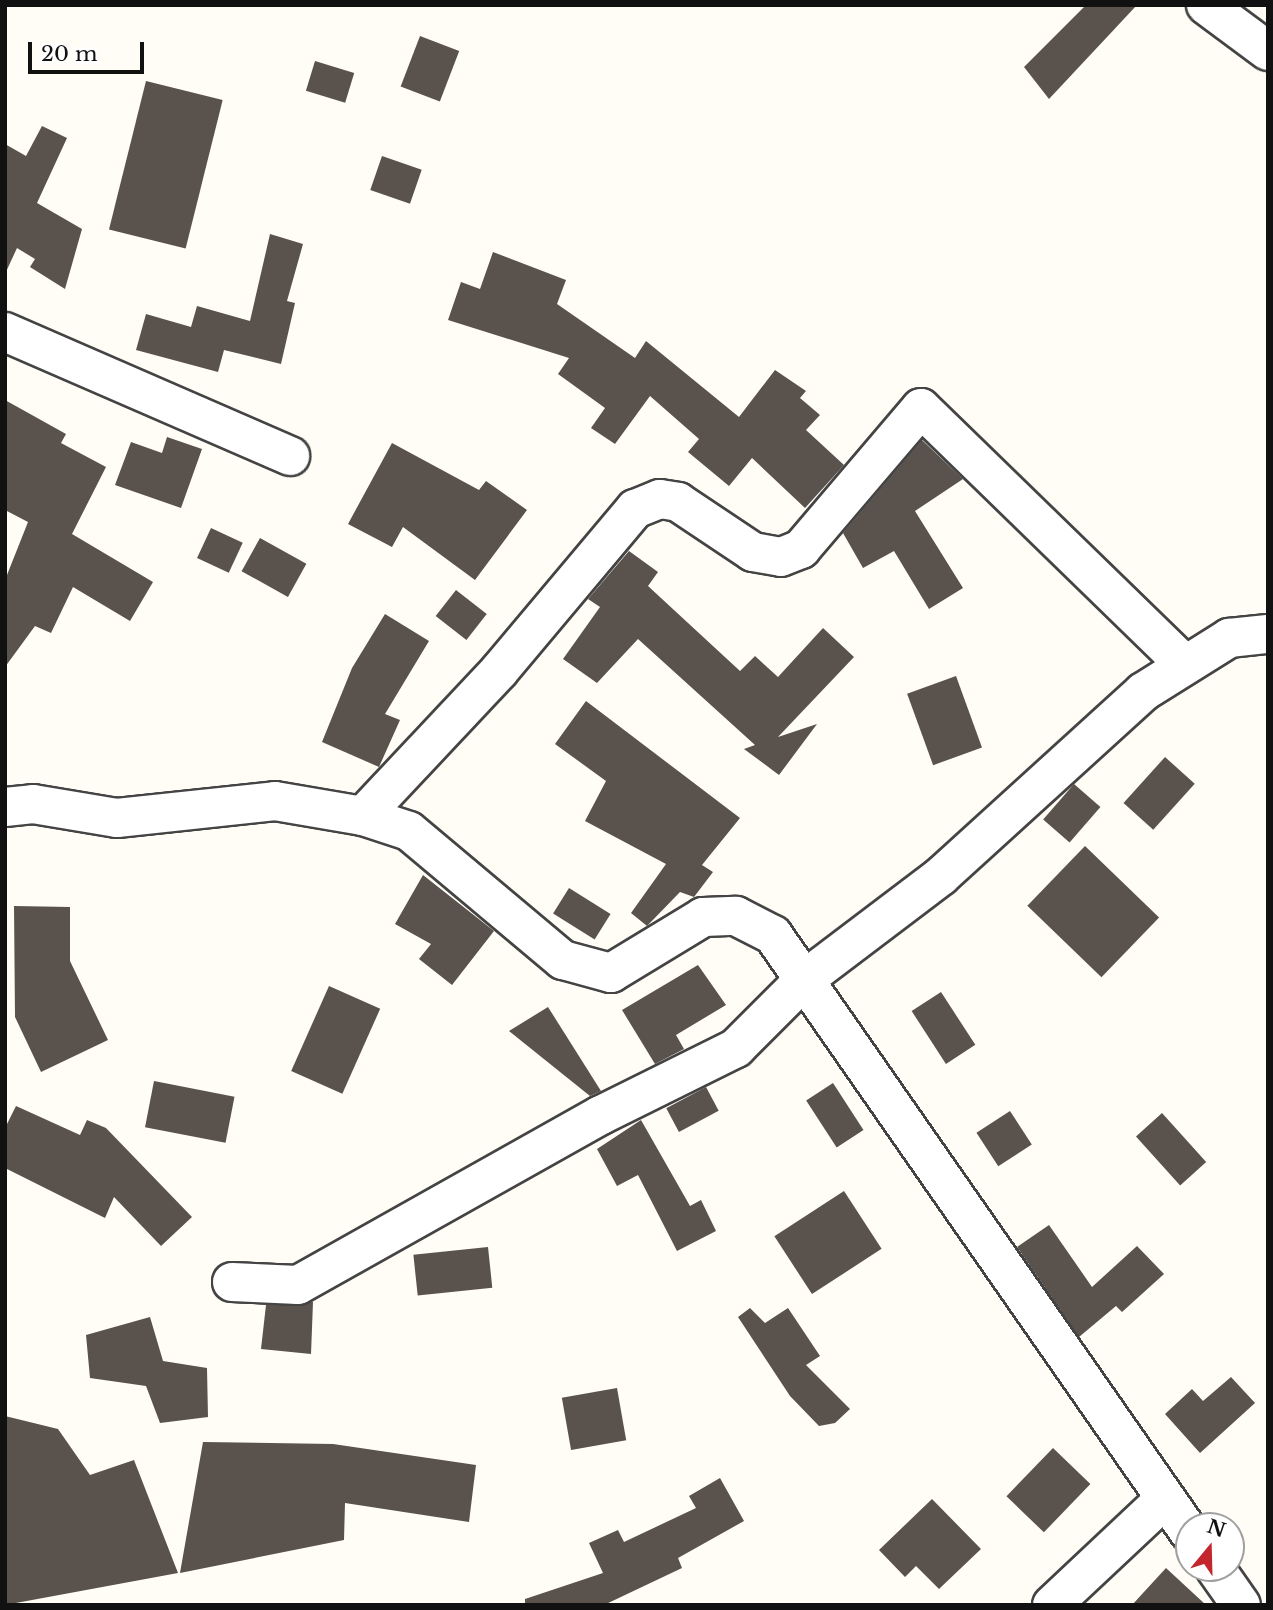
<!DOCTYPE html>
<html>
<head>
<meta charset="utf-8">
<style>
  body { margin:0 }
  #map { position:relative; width:1273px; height:1610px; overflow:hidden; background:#fffdf5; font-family:"Libre Baskerville",serif }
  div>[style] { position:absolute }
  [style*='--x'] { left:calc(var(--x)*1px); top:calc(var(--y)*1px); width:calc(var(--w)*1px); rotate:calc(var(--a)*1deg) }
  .building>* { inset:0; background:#5a524d; transform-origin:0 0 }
  .roads { filter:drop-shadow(2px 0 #444) drop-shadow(-2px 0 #444) drop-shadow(0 2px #444) drop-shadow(0 -2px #444) }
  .minor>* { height:38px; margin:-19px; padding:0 19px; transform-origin:19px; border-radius:19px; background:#fff }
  span { translate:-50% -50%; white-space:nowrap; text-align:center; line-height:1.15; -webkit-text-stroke:7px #fff; paint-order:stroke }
  .frame { position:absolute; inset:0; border:7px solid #111; pointer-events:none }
  .north { position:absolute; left:1175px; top:1512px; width:70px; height:70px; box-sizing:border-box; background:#fff; border:2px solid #a0a0a0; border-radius:50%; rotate:19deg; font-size:19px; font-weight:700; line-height:28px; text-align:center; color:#111 }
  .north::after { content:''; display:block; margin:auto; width:24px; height:32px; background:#c4262e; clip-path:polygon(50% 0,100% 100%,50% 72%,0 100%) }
  .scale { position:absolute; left:28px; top:42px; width:116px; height:32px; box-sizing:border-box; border:4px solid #111; border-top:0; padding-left:9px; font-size:21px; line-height:24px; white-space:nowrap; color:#111; -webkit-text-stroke:5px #fff; paint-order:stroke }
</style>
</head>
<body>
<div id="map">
  <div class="building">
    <div style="clip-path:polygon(1086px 5px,1137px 5px,1049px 99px,1024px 67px)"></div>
    <div style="left:420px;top:36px;width:42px;height:54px;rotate:21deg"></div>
    <div style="left:315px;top:61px;width:41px;height:31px;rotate:17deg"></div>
    <div style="left:146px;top:81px;width:79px;height:153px;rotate:14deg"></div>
    <div style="clip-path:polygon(42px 126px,67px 138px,37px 203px,82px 229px,65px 289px,30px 267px,35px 259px,17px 248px,5px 274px,5px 144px,26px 156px)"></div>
    <div style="left:382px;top:156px;width:42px;height:36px;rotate:19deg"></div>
    <div style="clip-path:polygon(270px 234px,303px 244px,287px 301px,295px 303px,281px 364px,224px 350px,218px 372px,136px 350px,146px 314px,191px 327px,197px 306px,250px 321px)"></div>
    <div style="clip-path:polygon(493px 252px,566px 280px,557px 304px,635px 358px,646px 341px,739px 417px,775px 370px,806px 391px,800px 398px,820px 415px,806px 430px,844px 465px,805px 508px,752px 458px,729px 486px,688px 452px,699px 439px,650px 396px,615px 444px,591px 428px,605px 408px,558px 374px,569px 358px,448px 320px,461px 282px,480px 289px)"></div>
    <div style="clip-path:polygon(5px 400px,66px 434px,61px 443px,106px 467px,72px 534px,153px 582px,130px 621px,73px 587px,51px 633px,35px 626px,5px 667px,5px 580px,28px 522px,5px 510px)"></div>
    <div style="clip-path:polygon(167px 437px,202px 449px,181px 508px,115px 485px,131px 442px,162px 453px)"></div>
    <div style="clip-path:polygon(922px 440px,963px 479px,915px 511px,963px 588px,929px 609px,894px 551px,863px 568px,843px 533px)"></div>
    <div style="clip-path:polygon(392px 443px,479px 490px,486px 481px,527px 510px,475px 580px,403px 527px,392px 547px,348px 524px)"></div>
    <div style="left:211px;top:528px;width:35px;height:33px;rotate:25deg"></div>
    <div style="left:260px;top:538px;width:53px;height:38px;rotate:29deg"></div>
    <div style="clip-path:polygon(629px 551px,658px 572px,648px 586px,740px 671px,755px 656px,778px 677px,823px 628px,854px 657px,778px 737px,817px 724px,779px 775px,744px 749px,755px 745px,638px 639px,597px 683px,563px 659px,600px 607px,588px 599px)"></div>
    <div style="left:456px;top:590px;width:39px;height:33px;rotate:38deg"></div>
    <div style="clip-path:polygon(385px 614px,429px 641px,385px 714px,400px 720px,379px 767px,322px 742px,352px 668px)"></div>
    <div style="left:956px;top:676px;width:76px;height:52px;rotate:70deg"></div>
    <div style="clip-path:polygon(586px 701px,740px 818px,702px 865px,713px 872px,694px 897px,680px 892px,647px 926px,631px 913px,666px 864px,585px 821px,606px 781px,555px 744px)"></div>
    <div style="left:1165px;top:757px;width:40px;height:62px;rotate:42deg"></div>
    <div style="left:1074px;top:784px;width:35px;height:47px;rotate:41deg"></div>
    <div style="left:1085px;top:846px;width:103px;height:83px;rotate:44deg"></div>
    <div style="clip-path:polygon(423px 875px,494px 931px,452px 985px,419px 959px,431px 944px,395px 924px)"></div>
    <div style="left:569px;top:888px;width:49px;height:30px;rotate:32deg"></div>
    <div style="clip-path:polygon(14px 906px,70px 907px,70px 961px,108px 1040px,41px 1072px,15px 1017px)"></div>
    <div style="clip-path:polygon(698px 965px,726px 1005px,676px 1035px,684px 1049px,655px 1064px,622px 1010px)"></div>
    <div style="left:329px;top:986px;width:56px;height:93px;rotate:24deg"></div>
    <div style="left:941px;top:992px;width:63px;height:35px;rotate:57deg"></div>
    <div style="clip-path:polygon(548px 1007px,601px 1091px,590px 1096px,509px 1031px)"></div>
    <div style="left:154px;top:1081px;width:82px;height:47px;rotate:11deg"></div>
    <div style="left:833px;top:1083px;width:56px;height:32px;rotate:57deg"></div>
    <div style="left:706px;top:1087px;width:27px;height:45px;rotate:62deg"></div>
    <div style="clip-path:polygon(16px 1106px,80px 1135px,87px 1120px,106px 1128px,192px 1217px,161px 1246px,114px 1197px,105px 1218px,5px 1168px,5px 1128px)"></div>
    <div style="left:1010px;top:1111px;width:40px;height:40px;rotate:57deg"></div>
    <div style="left:1162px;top:1113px;width:66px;height:35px;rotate:48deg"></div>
    <div style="clip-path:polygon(641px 1120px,690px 1206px,701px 1200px,716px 1231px,677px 1251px,638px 1175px,617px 1186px,597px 1149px)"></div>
    <div style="left:844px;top:1191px;width:69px;height:83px;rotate:57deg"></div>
    <div style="clip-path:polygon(1049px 1225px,1092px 1287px,1137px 1246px,1164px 1274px,1122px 1312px,1116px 1306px,1079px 1337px,1017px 1247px)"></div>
    <div style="left:488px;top:1247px;width:41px;height:75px;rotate:84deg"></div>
    <div style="clip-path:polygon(313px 1302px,311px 1354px,261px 1349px,266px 1305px)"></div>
    <div style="clip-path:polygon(750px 1308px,765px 1323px,788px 1308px,820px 1356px,806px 1365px,850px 1409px,835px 1423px,819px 1426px,790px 1396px,738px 1317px)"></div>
    <div style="clip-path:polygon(150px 1317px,163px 1361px,207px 1368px,208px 1417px,160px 1423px,146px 1386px,90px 1378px,86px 1335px)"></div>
    <div style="clip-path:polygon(1231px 1377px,1255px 1403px,1200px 1453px,1165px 1414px,1192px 1389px,1203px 1401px)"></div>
    <div style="left:617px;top:1388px;width:53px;height:56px;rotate:80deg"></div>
    <div style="clip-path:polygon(5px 1416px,58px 1429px,90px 1475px,134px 1460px,178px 1573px,5px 1605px)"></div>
    <div style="clip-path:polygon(203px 1442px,333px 1444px,476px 1465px,469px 1522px,345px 1503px,344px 1540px,180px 1573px)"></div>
    <div style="left:1053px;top:1448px;width:52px;height:67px;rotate:44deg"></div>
    <div style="clip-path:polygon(720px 1478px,744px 1521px,678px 1558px,682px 1568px,604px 1605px,525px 1605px,525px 1599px,603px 1573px,589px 1543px,618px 1530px,624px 1542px,696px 1508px,689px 1496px)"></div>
    <div style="clip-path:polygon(932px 1499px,981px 1549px,939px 1589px,916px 1566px,905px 1577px,879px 1550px)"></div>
    <div style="clip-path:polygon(1166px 1568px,1206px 1605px,1132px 1605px)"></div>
  </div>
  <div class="roads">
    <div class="minor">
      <div style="--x:1206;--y:5;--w:77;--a:36.6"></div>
      <div style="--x:5;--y:332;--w:311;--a:23.5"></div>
      <div style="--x:5;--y:807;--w:28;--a:-6"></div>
      <div style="--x:33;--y:804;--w:85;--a:9.5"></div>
      <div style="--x:117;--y:818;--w:159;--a:-6.1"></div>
      <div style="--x:275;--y:801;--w:89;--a:9.7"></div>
      <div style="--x:363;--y:816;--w:48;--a:18.1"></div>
      <div style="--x:409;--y:831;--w:201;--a:40"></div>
      <div style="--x:563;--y:960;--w:50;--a:15.2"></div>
      <div style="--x:611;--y:973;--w:108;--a:-31.3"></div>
      <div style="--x:703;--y:917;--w:33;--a:-2"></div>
      <div style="--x:736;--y:916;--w:42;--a:27.2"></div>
      <div style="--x:773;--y:935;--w:728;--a:55.13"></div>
      <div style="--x:363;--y:816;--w:199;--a:-46.8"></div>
      <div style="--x:499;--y:671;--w:212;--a:-50"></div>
      <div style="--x:635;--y:509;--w:27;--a:-22"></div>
      <div style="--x:660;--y:499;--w:18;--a:9"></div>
      <div style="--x:678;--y:502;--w:90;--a:33.7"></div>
      <div style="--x:753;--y:552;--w:28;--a:10"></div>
      <div style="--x:781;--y:557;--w:22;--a:-22"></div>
      <div style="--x:801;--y:549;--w:185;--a:-49.6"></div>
      <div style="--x:921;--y:408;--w:368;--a:44.2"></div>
      <div style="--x:232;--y:1282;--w:66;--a:2.6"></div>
      <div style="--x:298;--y:1285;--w:347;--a:-29.3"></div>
      <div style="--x:601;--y:1115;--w:151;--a:-26.4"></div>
      <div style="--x:736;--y:1048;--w:96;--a:-45"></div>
      <div style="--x:804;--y:980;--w:172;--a:-37.2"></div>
      <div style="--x:941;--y:876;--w:273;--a:-42.3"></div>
      <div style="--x:1143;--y:692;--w:102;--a:-32.1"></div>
      <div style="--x:1229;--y:638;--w:39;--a:-6"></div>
      <div style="--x:1215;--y:1568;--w:45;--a:54.9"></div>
      <div style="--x:1052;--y:1605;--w:155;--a:-43.2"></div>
    </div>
  </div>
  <div class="frame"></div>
  <div class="north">N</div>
  <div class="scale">20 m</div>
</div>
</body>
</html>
